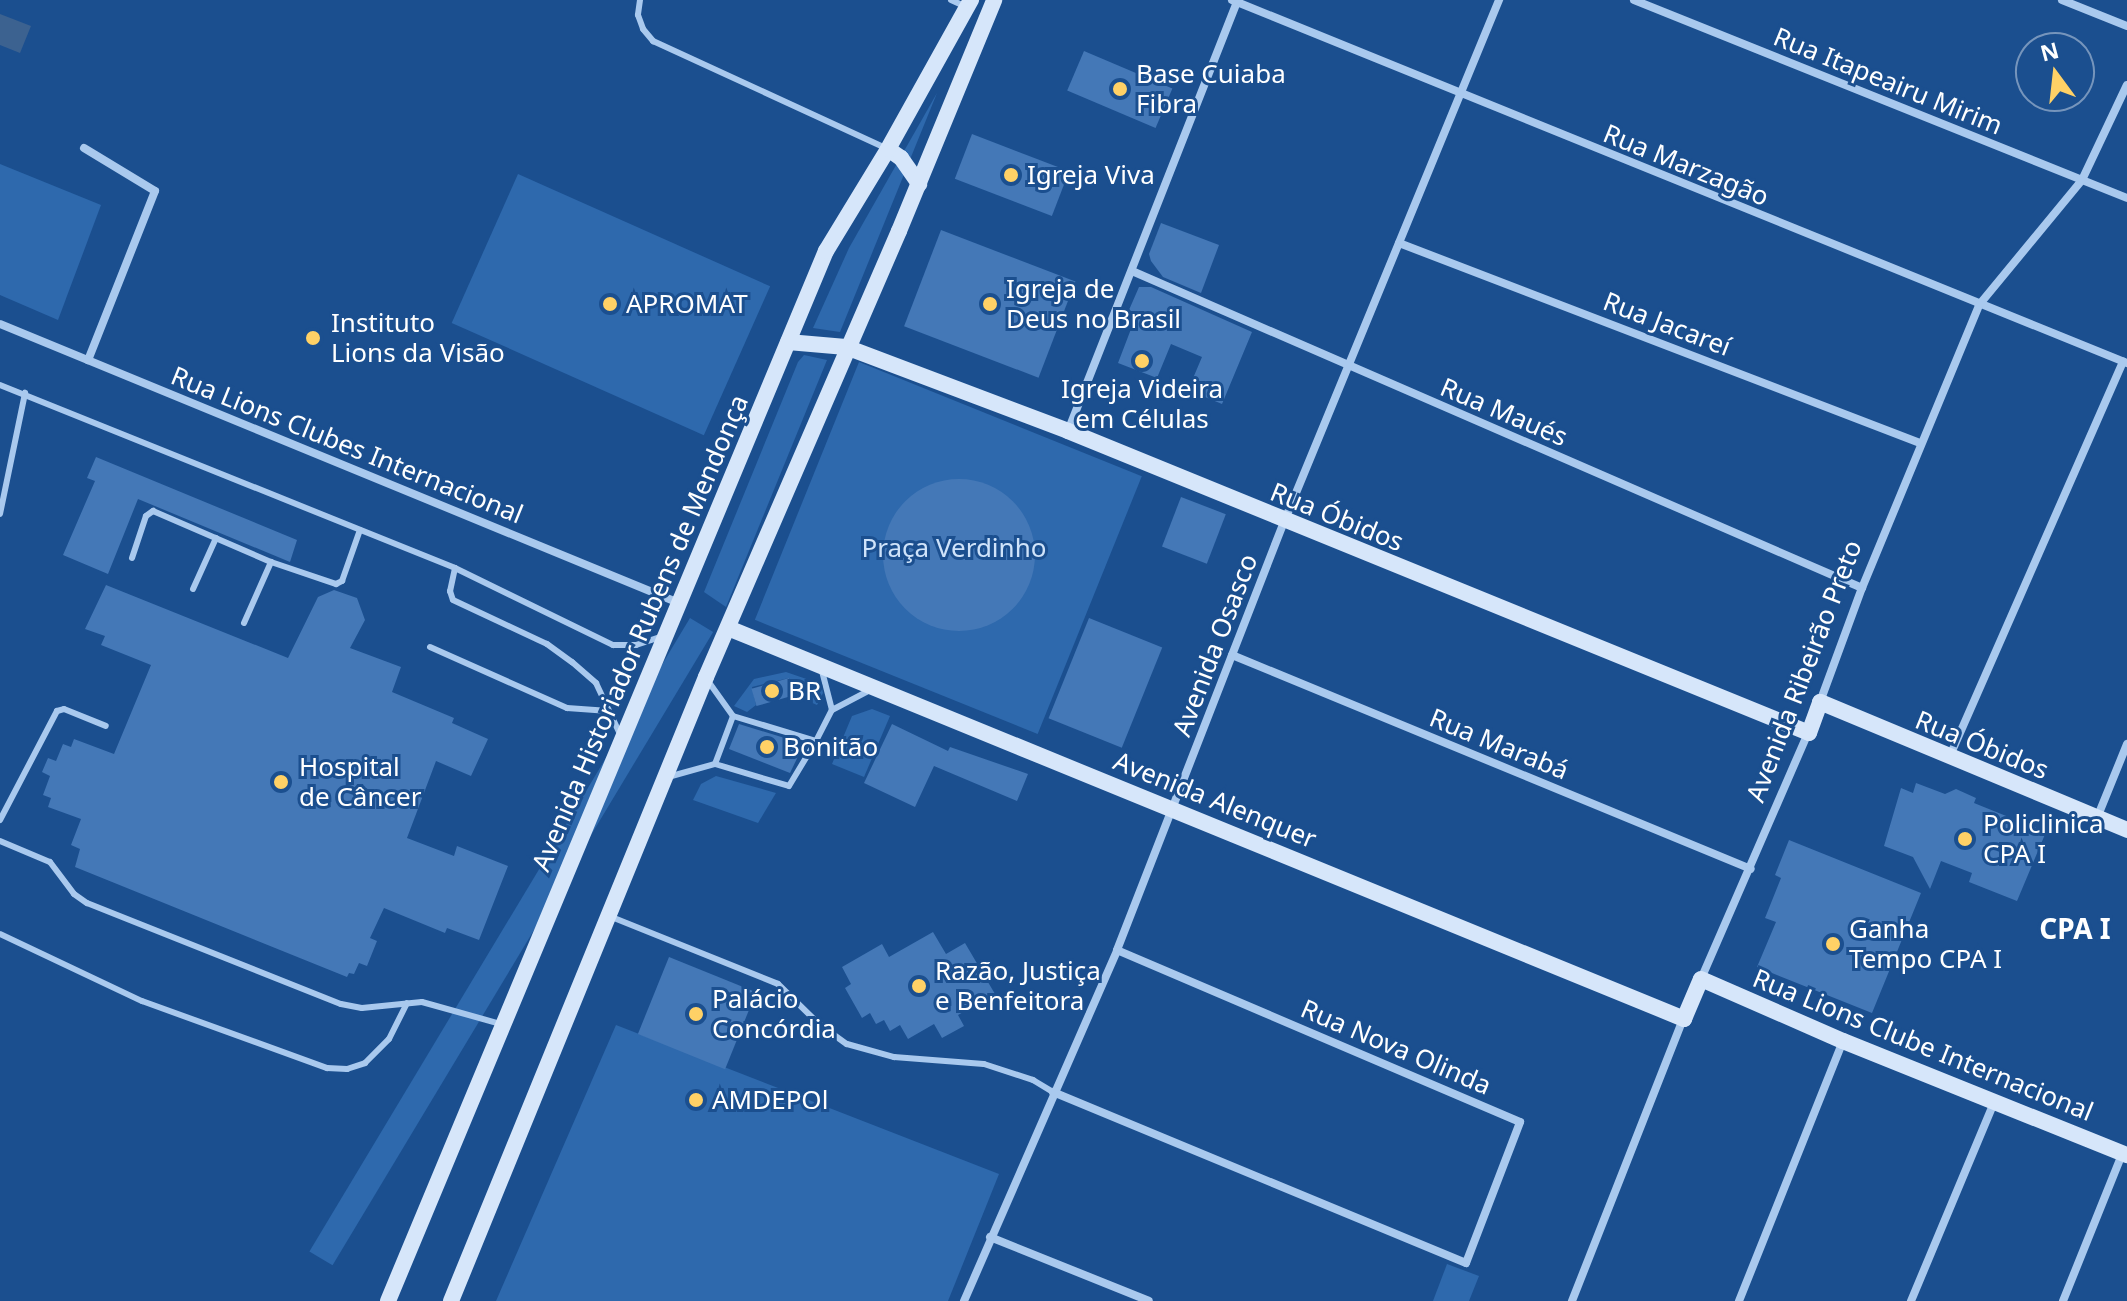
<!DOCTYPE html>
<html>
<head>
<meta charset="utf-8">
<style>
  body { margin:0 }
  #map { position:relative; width:2127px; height:1301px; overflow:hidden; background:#1b4f8f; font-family:"Noto Sans",sans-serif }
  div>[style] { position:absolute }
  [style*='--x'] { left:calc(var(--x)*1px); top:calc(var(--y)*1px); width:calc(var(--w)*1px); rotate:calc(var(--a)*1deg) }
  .green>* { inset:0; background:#2e69ad; transform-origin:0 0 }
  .water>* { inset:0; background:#3c6290 }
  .building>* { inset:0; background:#4478b7; transform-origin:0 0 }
  .round { border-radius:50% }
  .lane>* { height:6px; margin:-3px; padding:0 3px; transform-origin:3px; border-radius:3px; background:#a9c9ee }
  .street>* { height:8px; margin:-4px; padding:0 4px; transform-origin:4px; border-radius:4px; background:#a9c9ee }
  .secondary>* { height:16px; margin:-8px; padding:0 8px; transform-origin:8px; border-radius:8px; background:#d6e6fa }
  .dots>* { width:22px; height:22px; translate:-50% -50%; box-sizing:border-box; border:4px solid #1b4f8f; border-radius:50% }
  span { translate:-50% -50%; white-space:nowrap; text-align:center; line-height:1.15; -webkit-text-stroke:6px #1b4f8f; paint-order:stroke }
  .poi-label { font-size:26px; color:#fff }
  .left { translate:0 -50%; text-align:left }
  .street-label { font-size:26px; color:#fff }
  .park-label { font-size:26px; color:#cfe3fa }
  .neighbourhood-label { font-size:28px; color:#fff; font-weight:700 }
  .north { position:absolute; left:2015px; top:32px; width:80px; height:80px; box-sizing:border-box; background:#1b4f8f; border:2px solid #7695bc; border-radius:50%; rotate:345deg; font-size:22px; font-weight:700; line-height:32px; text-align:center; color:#fff }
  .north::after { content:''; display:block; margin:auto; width:28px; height:36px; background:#ffd166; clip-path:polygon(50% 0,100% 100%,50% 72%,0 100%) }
</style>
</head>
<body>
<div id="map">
  <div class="green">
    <div style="clip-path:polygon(937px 93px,840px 332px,813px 328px,849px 248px)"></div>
    <div style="clip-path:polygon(0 164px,101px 205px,58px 320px,0 295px)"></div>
    <div style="left:518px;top:174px;width:276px;height:163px;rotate:24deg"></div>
    <div style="clip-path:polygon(804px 355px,827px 360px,726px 607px,704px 592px,798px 362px)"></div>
    <div style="left:859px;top:362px;width:305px;height:278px;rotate:22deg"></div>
    <div style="left:690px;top:618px;width:27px;height:739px;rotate:31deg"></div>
    <div style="clip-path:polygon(786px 672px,821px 684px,823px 693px,817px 705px,799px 697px,789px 678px,752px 687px,756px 705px,747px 712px,734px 706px,754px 679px)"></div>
    <div style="clip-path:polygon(872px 709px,890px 716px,864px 777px,832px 764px,852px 716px)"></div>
    <div style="clip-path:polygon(716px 776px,776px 793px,758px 823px,693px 800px,701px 784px)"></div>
    <div style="clip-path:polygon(616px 1025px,999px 1174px,948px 1301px,496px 1301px)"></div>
    <div style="clip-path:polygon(1447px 1264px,1479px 1276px,1469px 1301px,1433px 1301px)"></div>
  </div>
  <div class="water">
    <div style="clip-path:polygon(0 14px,31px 26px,20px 53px,0 45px)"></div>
  </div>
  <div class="building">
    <div style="left:1084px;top:51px;width:96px;height:43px;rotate:23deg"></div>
    <div style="left:972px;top:134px;width:104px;height:48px;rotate:21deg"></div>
    <div style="clip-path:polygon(1161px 223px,1219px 245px,1201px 293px,1163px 277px,1151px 261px,1149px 254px)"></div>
    <div style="left:941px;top:230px;width:144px;height:103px;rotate:21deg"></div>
    <div style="clip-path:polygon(1139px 287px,1151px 287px,1252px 332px,1222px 404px,1188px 390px,1202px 357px,1171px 344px,1157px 378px,1118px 363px,1131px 329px,1122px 326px)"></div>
    <div style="clip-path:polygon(96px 457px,297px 540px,290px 562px,138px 499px,108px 574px,63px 555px,95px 481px,87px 478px)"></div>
    <div class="round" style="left:883px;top:479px;width:152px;height:152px"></div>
    <div style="left:1181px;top:497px;width:48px;height:53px;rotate:21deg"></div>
    <div style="clip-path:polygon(106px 585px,288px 658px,318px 597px,334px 590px,357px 598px,365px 620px,350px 648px,401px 667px,392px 692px,454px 718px,452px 723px,488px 739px,471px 776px,436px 761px,407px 838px,454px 856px,457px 846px,508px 866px,479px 940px,447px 928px,445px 933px,384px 908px,370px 938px,377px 941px,367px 966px,359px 963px,354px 974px,349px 973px,347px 977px,75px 867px,80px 849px,71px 845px,81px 819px,48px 807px,51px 798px,43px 795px,50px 776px,42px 772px,48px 758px,56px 761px,63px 744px,71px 747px,74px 739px,114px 754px,151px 665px,101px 645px,105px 636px,85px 629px)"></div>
    <div style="left:1089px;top:618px;width:79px;height:108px;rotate:22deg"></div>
    <div style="left:789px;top:678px;width:18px;height:39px;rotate:74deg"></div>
    <div style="clip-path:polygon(739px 724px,804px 744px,790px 773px,729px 749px)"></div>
    <div style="clip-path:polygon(892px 724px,948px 751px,950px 747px,1028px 774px,1017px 801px,934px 766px,915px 807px,864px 783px)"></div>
    <div style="clip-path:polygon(1916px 783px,1945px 794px,1956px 789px,1976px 798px,1974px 803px,2046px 832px,2017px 901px,1969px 882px,1972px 873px,1941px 861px,1930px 889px,1913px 857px,1884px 846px,1901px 788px,1913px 793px)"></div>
    <div style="clip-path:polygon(1789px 840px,1921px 893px,1872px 1013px,1757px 967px,1776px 922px,1765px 918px,1781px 878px,1775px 875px)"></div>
    <div style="clip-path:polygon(933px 932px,946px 954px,965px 943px,995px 994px,958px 1015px,964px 1026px,942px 1038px,934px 1024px,908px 1039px,900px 1025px,890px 1031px,884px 1020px,876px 1024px,870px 1013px,862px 1018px,845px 988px,851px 984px,842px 967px,882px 944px,889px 957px)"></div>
    <div style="left:669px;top:957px;width:94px;height:83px;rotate:22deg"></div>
  </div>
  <div class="lane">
    <div style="--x:640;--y:0;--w:15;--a:98"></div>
    <div style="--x:638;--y:15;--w:15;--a:70"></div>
    <div style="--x:643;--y:29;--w:16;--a:50"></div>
    <div style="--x:653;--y:41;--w:259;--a:24.7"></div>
    <div style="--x:951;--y:0;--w:17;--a:24"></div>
    <div style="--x:0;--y:385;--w:490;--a:21.9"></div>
    <div style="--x:455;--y:568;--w:176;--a:26"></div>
    <div style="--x:613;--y:645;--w:23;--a:0"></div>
    <div style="--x:636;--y:645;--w:26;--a:-18"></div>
    <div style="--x:0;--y:514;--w:124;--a:-78.3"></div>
    <div style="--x:132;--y:558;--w:44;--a:-71.6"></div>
    <div style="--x:146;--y:516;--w:9;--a:-36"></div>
    <div style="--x:153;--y:511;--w:129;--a:23.4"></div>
    <div style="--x:271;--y:562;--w:69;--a:18.7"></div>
    <div style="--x:336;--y:584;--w:7;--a:-27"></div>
    <div style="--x:342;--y:581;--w:54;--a:-70.6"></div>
    <div style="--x:455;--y:568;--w:24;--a:102"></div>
    <div style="--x:450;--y:591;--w:9;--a:72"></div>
    <div style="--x:453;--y:600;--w:104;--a:25.1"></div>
    <div style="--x:547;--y:644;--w:31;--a:36"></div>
    <div style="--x:572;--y:662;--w:32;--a:41"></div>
    <div style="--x:596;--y:683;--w:56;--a:64.8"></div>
    <div style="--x:193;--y:589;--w:56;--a:-65.7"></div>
    <div style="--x:244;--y:623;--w:67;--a:-66.1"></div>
    <div style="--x:430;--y:647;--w:150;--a:24"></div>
    <div style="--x:567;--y:708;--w:42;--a:4.1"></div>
    <div style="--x:822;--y:671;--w:40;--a:75.6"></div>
    <div style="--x:708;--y:681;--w:43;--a:54.5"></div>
    <div style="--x:733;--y:716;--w:87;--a:16.8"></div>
    <div style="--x:816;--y:741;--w:35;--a:-63"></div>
    <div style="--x:832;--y:710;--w:45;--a:-27.7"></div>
    <div style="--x:715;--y:764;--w:51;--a:-69.4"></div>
    <div style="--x:668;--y:777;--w:49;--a:-15.5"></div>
    <div style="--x:715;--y:764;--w:77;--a:16.6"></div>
    <div style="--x:789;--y:786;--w:52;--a:-59"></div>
    <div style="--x:0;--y:820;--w:123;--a:-62.4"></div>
    <div style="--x:57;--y:711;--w:7;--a:-16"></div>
    <div style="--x:64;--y:709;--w:45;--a:22"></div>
    <div style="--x:0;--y:841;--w:54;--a:22.8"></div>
    <div style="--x:50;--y:862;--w:40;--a:53"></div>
    <div style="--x:74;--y:894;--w:16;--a:35"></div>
    <div style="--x:87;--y:903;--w:273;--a:21.7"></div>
    <div style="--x:341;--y:1004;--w:21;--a:11"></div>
    <div style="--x:362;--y:1008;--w:60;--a:-5.7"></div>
    <div style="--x:422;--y:1002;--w:82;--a:15.6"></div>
    <div style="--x:609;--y:916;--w:182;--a:21.9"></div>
    <div style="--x:778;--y:984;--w:57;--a:44.3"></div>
    <div style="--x:819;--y:1024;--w:34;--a:36"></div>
    <div style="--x:847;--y:1044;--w:49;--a:15.5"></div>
    <div style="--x:894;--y:1057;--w:90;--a:4.4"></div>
    <div style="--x:984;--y:1064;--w:52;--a:18.1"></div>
    <div style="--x:1033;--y:1080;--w:23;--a:31"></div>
    <div style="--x:0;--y:934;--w:157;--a:25.3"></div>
    <div style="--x:142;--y:1001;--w:197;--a:19.9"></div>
    <div style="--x:327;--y:1068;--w:20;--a:3"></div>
    <div style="--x:347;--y:1069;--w:19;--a:-18"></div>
    <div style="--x:365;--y:1063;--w:34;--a:-45"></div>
    <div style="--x:389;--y:1039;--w:40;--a:-63.4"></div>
  </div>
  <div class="street">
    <div style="--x:1232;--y:0;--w:966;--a:22.08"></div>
    <div style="--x:1634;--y:0;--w:531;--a:21.88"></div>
    <div style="--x:2062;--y:0;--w:70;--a:21.8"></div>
    <div style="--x:84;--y:148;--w:83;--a:31.2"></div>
    <div style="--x:155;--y:191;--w:182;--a:111.6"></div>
    <div style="--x:1399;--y:243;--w:558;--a:21"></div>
    <div style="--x:1132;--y:271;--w:796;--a:23.47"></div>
    <div style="--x:0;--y:324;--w:734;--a:22.34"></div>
    <div style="--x:1068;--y:431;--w:461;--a:-68.5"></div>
    <div style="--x:1232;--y:655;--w:561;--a:22.41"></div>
    <div style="--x:1820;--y:702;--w:121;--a:-69.8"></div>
    <div style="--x:1862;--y:588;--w:306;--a:-67.5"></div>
    <div style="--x:1979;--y:305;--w:162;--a:-50.5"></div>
    <div style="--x:2082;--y:180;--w:105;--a:-64.7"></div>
    <div style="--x:1949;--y:758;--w:433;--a:-66.3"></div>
    <div style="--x:2097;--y:818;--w:80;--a:-67.9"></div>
    <div style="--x:1701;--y:979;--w:268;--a:-66.5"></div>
    <div style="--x:1053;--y:1092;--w:447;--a:22.5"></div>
    <div style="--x:1466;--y:1263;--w:151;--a:-69"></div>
    <div style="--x:1520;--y:1122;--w:438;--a:-156.9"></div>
    <div style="--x:990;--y:1237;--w:171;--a:21.9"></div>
    <div style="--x:964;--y:1301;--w:383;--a:-66.4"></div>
    <div style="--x:1117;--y:950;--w:459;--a:-68.7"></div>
    <div style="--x:1284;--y:522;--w:565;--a:-67.61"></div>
    <div style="--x:1572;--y:1301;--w:303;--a:-68.5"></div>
    <div style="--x:1739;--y:1301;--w:280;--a:-68.2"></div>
    <div style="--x:1911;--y:1301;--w:215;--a:-67.3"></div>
    <div style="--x:2063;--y:1301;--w:158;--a:-68.1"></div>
  </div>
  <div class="secondary">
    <div style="--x:888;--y:149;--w:16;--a:35"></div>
    <div style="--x:901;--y:158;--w:32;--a:55"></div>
    <div style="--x:788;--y:342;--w:58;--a:4.9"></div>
    <div style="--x:846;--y:347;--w:237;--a:20.7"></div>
    <div style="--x:1068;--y:431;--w:800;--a:22.17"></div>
    <div style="--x:1809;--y:733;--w:33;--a:-70"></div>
    <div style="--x:1820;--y:702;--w:333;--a:22.6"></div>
    <div style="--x:728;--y:628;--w:1033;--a:22.24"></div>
    <div style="--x:1684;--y:1019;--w:43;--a:-67"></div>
    <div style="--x:1701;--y:979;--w:155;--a:23.6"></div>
    <div style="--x:1843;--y:1041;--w:306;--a:21.9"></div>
    <div style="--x:388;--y:1301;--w:1138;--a:-67.36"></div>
    <div style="--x:826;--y:251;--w:119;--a:-58.7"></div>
    <div style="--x:888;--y:149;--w:171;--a:-60.9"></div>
    <div style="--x:451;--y:1301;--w:674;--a:-67.77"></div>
    <div style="--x:706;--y:677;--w:486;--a:-66.6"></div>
    <div style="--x:899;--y:231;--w:250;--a:-67.6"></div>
  </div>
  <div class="dots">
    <div style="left:1120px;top:89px;background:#ffd166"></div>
    <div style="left:1011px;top:175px;background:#ffd166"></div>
    <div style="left:610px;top:304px;background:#ffd166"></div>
    <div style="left:990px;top:304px;background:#ffd166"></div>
    <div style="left:313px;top:338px;background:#ffd166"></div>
    <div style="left:1142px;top:361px;background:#ffd166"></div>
    <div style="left:772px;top:691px;background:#ffd166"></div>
    <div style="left:767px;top:747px;background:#ffd166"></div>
    <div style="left:281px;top:782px;background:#ffd166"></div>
    <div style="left:1965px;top:839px;background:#ffd166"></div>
    <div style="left:1833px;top:944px;background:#ffd166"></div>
    <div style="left:919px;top:986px;background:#ffd166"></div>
    <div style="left:696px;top:1014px;background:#ffd166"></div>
    <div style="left:696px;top:1100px;background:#ffd166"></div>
  </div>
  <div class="poi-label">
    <span class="left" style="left:1136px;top:89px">Base Cuiaba<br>Fibra</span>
    <span class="left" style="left:1027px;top:175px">Igreja Viva</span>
    <span class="left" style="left:1006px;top:304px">Igreja de<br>Deus no Brasil</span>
    <span class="left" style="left:626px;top:304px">APROMAT</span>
    <span class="left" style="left:331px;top:338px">Instituto<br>Lions da Visão</span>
    <span style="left:1142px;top:404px">Igreja Videira<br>em Células</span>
    <span class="left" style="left:788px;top:691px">BR</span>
    <span class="left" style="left:783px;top:747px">Bonitão</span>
    <span class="left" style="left:299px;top:782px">Hospital<br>de Câncer</span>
    <span class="left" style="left:1983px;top:839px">Policlinica<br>CPA I</span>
    <span class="left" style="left:1849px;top:944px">Ganha<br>Tempo CPA I</span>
    <span class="left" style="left:935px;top:986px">Razão, Justiça<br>e Benfeitora</span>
    <span class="left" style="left:712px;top:1014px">Palácio<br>Concórdia</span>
    <span class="left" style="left:712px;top:1100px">AMDEPOl</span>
  </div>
  <div class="street-label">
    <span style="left:1888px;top:81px;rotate:22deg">Rua Itapeairu Mirim</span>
    <span style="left:1686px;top:165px;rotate:22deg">Rua Marzagão</span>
    <span style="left:1667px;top:324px;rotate:21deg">Rua Jacareí</span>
    <span style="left:1504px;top:412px;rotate:23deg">Rua Maués</span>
    <span style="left:347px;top:445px;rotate:22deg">Rua Lions Clubes Internacional</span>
    <span style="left:1337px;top:517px;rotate:22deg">Rua Óbidos</span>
    <span style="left:640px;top:633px;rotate:-67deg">Avenida Historiador Rubens de Mendonça</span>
    <span style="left:1215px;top:645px;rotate:-69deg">Avenida Osasco</span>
    <span style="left:1804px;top:671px;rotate:-69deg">Avenida Ribeirão Preto</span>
    <span style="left:1499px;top:744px;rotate:22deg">Rua Marabá</span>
    <span style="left:1982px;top:745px;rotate:22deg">Rua Óbidos</span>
    <span style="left:1215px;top:800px;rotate:22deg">Avenida Alenquer</span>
    <span style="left:1923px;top:1045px;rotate:22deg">Rua Lions Clube Internacional</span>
    <span style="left:1396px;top:1047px;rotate:23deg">Rua Nova Olinda</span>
  </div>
  <div class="park-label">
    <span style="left:954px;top:548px">Praça Verdinho</span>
  </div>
  <div class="neighbourhood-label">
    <span style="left:2075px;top:928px">CPA I</span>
  </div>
  <div class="north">N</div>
</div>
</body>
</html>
